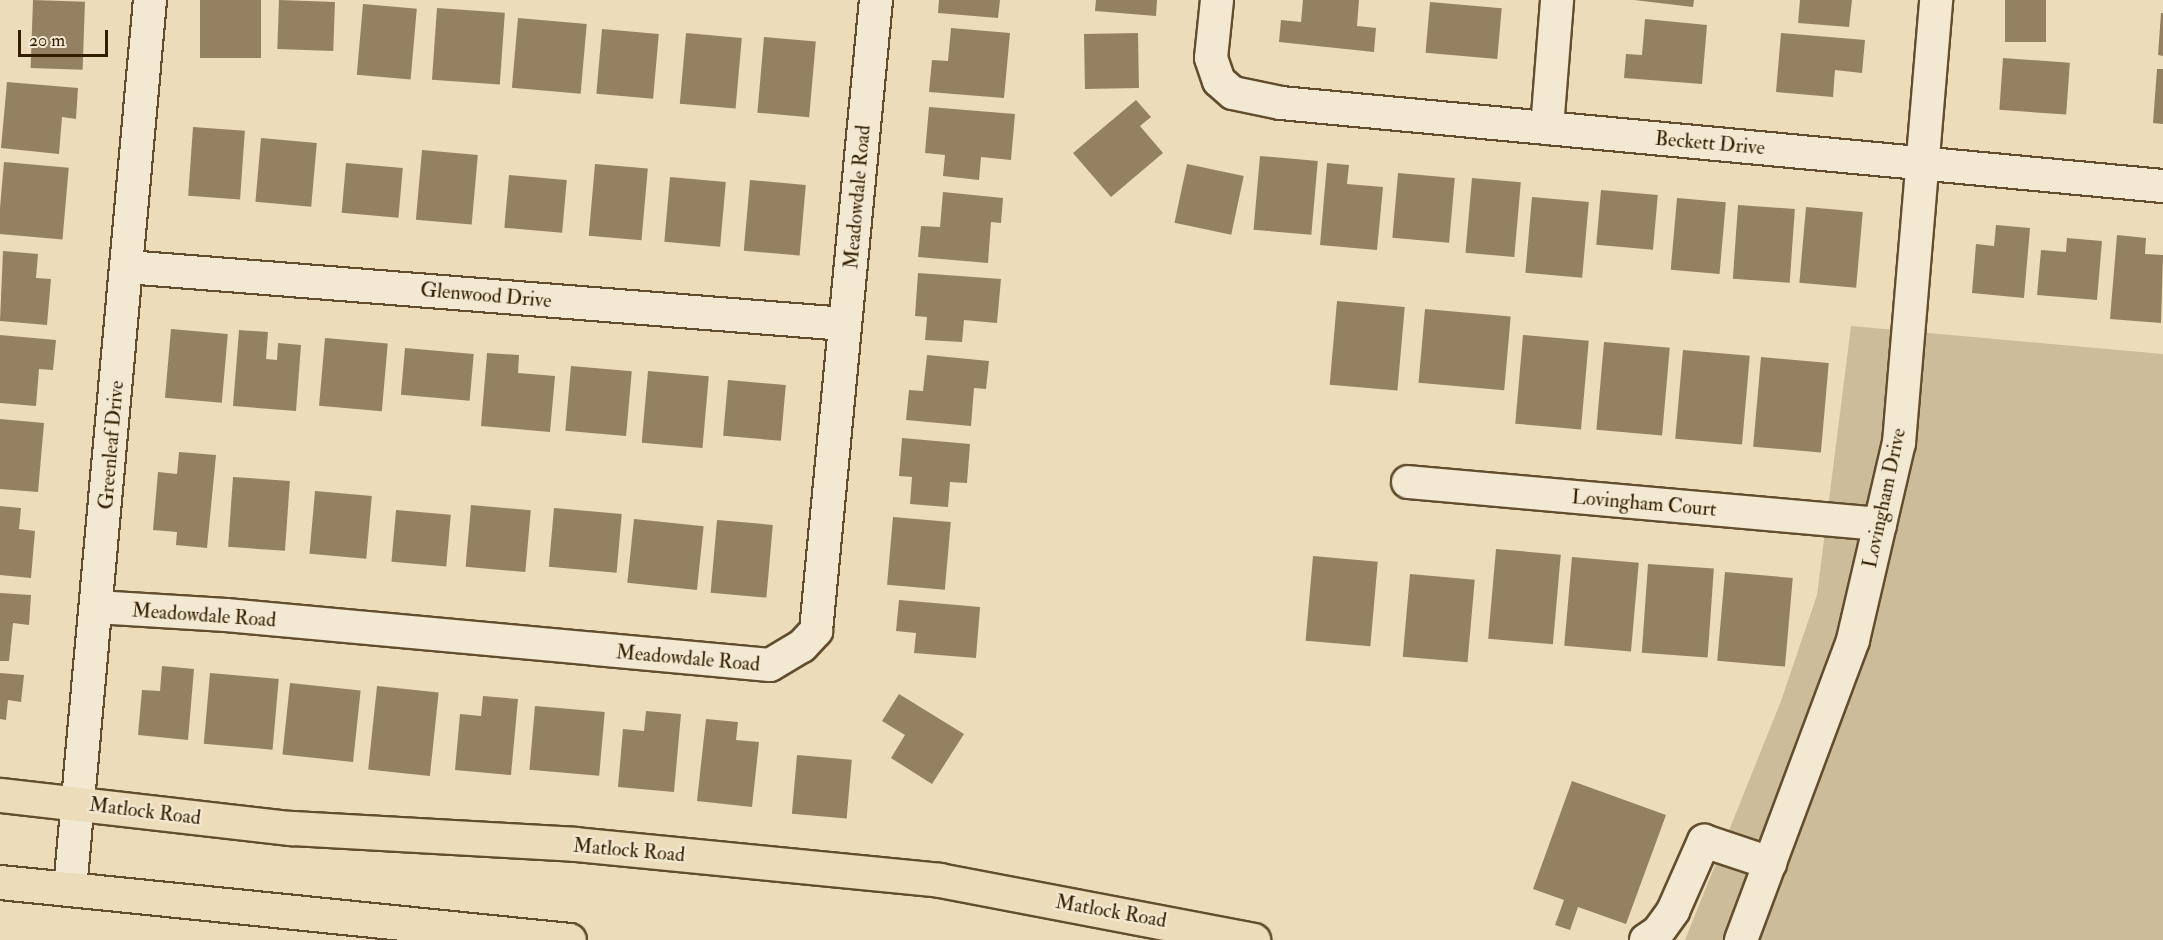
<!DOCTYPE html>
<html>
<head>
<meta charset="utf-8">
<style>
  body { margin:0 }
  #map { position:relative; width:2163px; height:940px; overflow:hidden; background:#eddcba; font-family:"IM FELL Double Pica",serif }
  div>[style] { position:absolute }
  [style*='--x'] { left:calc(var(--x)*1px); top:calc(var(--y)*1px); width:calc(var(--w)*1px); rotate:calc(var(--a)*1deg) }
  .green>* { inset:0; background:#cdbc9a }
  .building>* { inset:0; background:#948161; transform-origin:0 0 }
  .roads { filter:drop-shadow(2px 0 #624e2e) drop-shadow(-2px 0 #624e2e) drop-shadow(0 2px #624e2e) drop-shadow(0 -2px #624e2e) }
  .minor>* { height:32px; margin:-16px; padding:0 16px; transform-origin:16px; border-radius:16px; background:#f3e8d2 }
  .major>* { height:33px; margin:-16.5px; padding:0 16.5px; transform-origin:16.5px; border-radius:16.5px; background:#eddcba }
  span { translate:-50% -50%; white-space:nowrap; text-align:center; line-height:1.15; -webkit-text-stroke:4.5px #f3e8d2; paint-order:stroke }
  .street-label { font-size:20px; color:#331f00 }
  .scale { position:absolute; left:18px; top:30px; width:90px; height:27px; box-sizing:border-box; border:3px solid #331f00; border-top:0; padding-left:8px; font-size:18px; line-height:21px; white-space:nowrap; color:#331f00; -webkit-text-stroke:4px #f3e8d2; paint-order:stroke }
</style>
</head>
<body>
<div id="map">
  <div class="green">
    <div style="clip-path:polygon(1851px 326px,2163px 354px,2163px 940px,1685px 940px,1781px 701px,1817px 595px)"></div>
  </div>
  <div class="building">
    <div style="left:33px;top:0;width:52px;height:68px;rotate:2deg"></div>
    <div style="left:200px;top:0;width:61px;height:58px"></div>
    <div style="left:279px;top:0;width:56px;height:49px;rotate:2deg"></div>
    <div style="clip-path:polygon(939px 0,1000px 0,998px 18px,938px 13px)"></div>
    <div style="clip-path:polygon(1096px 0,1157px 0,1156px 16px,1095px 11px)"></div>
    <div style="clip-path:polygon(1303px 0,1359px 0,1357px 26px,1376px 28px,1374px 52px,1279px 42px,1281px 20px,1301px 22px)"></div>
    <div style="clip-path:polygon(1634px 0,1694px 0,1693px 7px)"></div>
    <div style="clip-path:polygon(1800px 0,1852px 0,1849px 27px,1798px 23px)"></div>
    <div style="left:2005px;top:0;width:41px;height:42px"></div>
    <div style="left:1430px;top:2px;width:72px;height:51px;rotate:5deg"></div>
    <div style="left:363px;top:4px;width:54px;height:71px;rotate:5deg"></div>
    <div style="left:437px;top:8px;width:68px;height:72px;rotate:4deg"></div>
    <div style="clip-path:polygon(2161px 13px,2163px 13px,2163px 56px,2158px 55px)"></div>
    <div style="left:518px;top:18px;width:69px;height:70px;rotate:5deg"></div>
    <div style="clip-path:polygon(1645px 19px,1707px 25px,1702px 84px,1624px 78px,1626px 54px,1642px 55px)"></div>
    <div style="clip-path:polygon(951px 28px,1010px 33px,1004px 98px,929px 92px,932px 60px,948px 61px)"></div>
    <div style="left:602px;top:29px;width:57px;height:65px;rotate:5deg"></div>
    <div style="left:686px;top:33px;width:56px;height:71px;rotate:5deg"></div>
    <div style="left:1138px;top:33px;width:55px;height:54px;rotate:89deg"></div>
    <div style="clip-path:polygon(1781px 33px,1865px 40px,1862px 73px,1835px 70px,1833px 97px,1776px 92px)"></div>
    <div style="left:764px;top:37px;width:52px;height:76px;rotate:5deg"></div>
    <div style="left:2003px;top:58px;width:67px;height:52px;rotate:4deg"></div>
    <div style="clip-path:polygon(2157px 69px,2163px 69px,2163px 124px,2153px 123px)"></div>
    <div style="clip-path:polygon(7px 82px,78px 88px,76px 119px,62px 117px,59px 154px,1px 148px)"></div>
    <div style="clip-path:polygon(1136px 100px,1151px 117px,1140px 126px,1163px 153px,1111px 197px,1073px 153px)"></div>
    <div style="clip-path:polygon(929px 107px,1015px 114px,1011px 160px,981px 157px,979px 180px,943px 176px,945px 155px,925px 153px)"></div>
    <div style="left:193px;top:127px;width:52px;height:69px;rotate:4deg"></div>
    <div style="left:261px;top:138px;width:56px;height:64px;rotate:5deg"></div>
    <div style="left:422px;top:150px;width:56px;height:70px;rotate:5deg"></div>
    <div style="left:1260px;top:156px;width:58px;height:74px;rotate:5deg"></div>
    <div style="left:4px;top:162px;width:65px;height:72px;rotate:5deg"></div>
    <div style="left:346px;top:163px;width:57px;height:50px;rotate:5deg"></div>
    <div style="clip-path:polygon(1327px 163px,1349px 165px,1347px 184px,1383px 187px,1377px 250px,1320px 245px)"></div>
    <div style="left:595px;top:164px;width:53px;height:72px;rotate:5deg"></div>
    <div style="left:1187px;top:164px;width:58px;height:60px;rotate:12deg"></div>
    <div style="left:1398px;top:173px;width:57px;height:65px;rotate:5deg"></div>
    <div style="left:509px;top:175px;width:58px;height:53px;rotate:5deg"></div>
    <div style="left:670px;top:177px;width:56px;height:65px;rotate:5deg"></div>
    <div style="left:1472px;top:178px;width:49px;height:75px;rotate:5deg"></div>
    <div style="left:750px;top:180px;width:56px;height:71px;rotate:5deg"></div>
    <div style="left:1601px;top:190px;width:57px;height:55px;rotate:5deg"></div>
    <div style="clip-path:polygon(943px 192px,1003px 198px,1001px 223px,991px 222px,988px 263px,918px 257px,921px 226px,940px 227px)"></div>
    <div style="left:1532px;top:197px;width:57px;height:76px;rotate:5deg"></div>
    <div style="left:1677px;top:198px;width:49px;height:72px;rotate:5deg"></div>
    <div style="left:1738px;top:205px;width:57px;height:74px;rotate:4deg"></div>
    <div style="left:1806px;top:207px;width:57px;height:76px;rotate:5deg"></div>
    <div style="clip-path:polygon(1996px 225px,2030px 228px,2024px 298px,1972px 293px,1976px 244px,1994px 246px)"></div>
    <div style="clip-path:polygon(2117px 235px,2146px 238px,2145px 254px,2163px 255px,2161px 323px,2110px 319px)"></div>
    <div style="clip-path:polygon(2067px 238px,2102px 241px,2097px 300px,2037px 295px,2041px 250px,2066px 252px)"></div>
    <div style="clip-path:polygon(3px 251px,38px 254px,36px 278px,51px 279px,47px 325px,0 321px)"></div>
    <div style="clip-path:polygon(918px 273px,1001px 279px,997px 323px,964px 320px,962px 342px,925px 340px,927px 317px,915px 316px)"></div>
    <div style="left:1337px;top:301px;width:68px;height:84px;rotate:5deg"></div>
    <div style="left:1425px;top:309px;width:86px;height:74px;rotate:5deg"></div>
    <div style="left:171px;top:329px;width:57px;height:69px;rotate:5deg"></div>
    <div style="clip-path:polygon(239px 330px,268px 332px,266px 359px,277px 360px,278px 343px,301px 345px,296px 411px,233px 406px)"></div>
    <div style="clip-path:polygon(0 335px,56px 340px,53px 370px,39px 369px,36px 406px,0 403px)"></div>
    <div style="left:1523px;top:335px;width:66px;height:89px;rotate:5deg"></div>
    <div style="left:325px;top:338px;width:63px;height:68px;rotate:5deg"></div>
    <div style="left:1604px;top:342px;width:66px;height:88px;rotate:5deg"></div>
    <div style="left:405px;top:348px;width:69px;height:47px;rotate:5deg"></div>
    <div style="left:1683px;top:350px;width:67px;height:89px;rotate:5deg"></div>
    <div style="clip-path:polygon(487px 353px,519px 355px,518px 373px,555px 376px,550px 432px,481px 426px)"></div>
    <div style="clip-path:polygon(927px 355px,989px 361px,986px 389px,974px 388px,971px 426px,906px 420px,909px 390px,923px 391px)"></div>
    <div style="left:1761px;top:357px;width:68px;height:90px;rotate:5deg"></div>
    <div style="left:571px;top:366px;width:61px;height:65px;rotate:5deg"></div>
    <div style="left:648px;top:371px;width:61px;height:72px;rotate:5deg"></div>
    <div style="left:728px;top:380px;width:58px;height:56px;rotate:5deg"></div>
    <div style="clip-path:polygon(0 419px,44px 423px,38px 492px,0 489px)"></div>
    <div style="clip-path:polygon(902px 438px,970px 444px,967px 483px,950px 482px,948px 507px,910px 504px,912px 477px,899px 476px)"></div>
    <div style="clip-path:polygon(179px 452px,216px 455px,207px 548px,176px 545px,177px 532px,153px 530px,158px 472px,177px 474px)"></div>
    <div style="left:233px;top:477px;width:57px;height:70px;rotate:4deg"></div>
    <div style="left:315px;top:491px;width:57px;height:63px;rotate:5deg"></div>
    <div style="left:471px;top:505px;width:60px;height:62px;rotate:5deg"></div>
    <div style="clip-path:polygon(0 506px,21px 508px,19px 529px,35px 531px,31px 578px,0 575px)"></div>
    <div style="left:554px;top:508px;width:68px;height:59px;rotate:5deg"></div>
    <div style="left:396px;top:510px;width:55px;height:52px;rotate:5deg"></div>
    <div style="left:893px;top:517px;width:58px;height:68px;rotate:5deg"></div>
    <div style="left:634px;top:519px;width:70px;height:64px;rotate:6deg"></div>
    <div style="left:717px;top:520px;width:56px;height:73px;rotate:5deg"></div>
    <div style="left:1496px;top:549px;width:65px;height:90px;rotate:5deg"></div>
    <div style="left:1313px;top:556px;width:65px;height:85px;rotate:5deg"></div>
    <div style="left:1572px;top:557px;width:67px;height:89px;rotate:5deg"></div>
    <div style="left:1648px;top:564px;width:66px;height:89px;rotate:4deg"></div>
    <div style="left:1725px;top:572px;width:68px;height:89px;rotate:5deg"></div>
    <div style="left:1410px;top:574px;width:65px;height:83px;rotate:5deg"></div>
    <div style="clip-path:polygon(0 593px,31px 595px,29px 625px,13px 623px,9px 661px,0 661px)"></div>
    <div style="clip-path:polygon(899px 600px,980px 607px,976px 658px,914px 653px,916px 633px,896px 631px)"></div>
    <div style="clip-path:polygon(162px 666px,194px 669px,188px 740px,138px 735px,142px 690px,160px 691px)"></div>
    <div style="clip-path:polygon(0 673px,24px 675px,21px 702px,8px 700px,6px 720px,0 719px)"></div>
    <div style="left:210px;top:673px;width:69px;height:71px;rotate:5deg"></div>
    <div style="left:290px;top:683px;width:71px;height:72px;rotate:6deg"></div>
    <div style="left:377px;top:686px;width:62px;height:84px;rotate:6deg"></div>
    <div style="clip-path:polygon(899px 694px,964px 734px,932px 784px,891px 758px,905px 735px,882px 721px)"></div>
    <div style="clip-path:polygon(483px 696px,518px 699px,511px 775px,455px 770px,460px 714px,481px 716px)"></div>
    <div style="left:535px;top:706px;width:70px;height:64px;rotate:5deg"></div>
    <div style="clip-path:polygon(646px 711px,681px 714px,674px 792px,618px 787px,623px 729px,644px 731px)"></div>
    <div style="clip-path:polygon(706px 719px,738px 722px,736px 740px,759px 742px,752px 807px,697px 801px)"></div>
    <div style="left:797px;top:755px;width:55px;height:59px;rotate:5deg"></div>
    <div style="clip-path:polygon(1572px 781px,1666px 815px,1626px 924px,1578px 907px,1570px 930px,1555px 925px,1564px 900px,1533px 889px)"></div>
  </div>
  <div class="roads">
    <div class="minor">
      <div style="--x:1217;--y:0;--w:58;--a:95.9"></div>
      <div style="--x:1211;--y:58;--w:24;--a:71"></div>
      <div style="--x:1219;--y:81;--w:18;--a:41"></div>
      <div style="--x:1233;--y:93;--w:49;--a:11.8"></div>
      <div style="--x:1281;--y:103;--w:886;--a:5.38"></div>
      <div style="--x:1547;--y:128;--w:128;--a:-85.5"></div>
      <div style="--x:127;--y:267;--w:720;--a:4.54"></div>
      <div style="--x:1408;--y:482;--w:474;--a:5.1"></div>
      <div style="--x:96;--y:607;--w:130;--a:3.5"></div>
      <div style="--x:226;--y:615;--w:546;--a:5.25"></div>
      <div style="--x:770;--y:665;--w:37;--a:-31"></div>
      <div style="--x:802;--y:646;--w:21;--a:-47"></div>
      <div style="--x:816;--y:631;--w:634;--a:-84.57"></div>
      <div style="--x:70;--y:889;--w:893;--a:-84.86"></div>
      <div style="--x:1646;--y:940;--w:14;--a:-34"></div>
      <div style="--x:1658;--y:932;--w:26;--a:-54"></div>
      <div style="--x:1673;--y:911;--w:77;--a:-66.1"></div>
      <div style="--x:1704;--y:841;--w:70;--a:18.4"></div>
      <div style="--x:1741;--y:940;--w:320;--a:-69.5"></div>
      <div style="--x:1853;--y:640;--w:202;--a:-76.9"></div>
      <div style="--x:1899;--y:443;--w:445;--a:-85.2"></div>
    </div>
    <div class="major">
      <div style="--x:0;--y:795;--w:293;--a:6.5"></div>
      <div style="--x:291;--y:828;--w:284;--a:3.2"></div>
      <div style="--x:575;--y:844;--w:366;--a:5.6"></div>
      <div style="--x:939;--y:880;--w:320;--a:10.8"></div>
      <div style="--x:0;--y:882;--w:572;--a:5.82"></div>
    </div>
  </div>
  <div class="street-label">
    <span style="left:1710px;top:143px;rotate:5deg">Beckett Drive</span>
    <span style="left:857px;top:197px;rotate:-85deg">Meadowdale Road</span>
    <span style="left:486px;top:295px;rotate:5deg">Glenwood Drive</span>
    <span style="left:111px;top:445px;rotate:-85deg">Greenleaf Drive</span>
    <span style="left:1884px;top:498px;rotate:-78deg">Lovingham Drive</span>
    <span style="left:1644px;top:503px;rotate:5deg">Lovingham Court</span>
    <span style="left:204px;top:615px;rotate:4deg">Meadowdale Road</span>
    <span style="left:688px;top:658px;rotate:5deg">Meadowdale Road</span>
    <span style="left:145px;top:811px;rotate:7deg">Matlock Road</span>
    <span style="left:629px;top:850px;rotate:5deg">Matlock Road</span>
    <span style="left:1111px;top:911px;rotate:10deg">Matlock Road</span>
  </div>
  <div class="scale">20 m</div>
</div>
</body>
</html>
